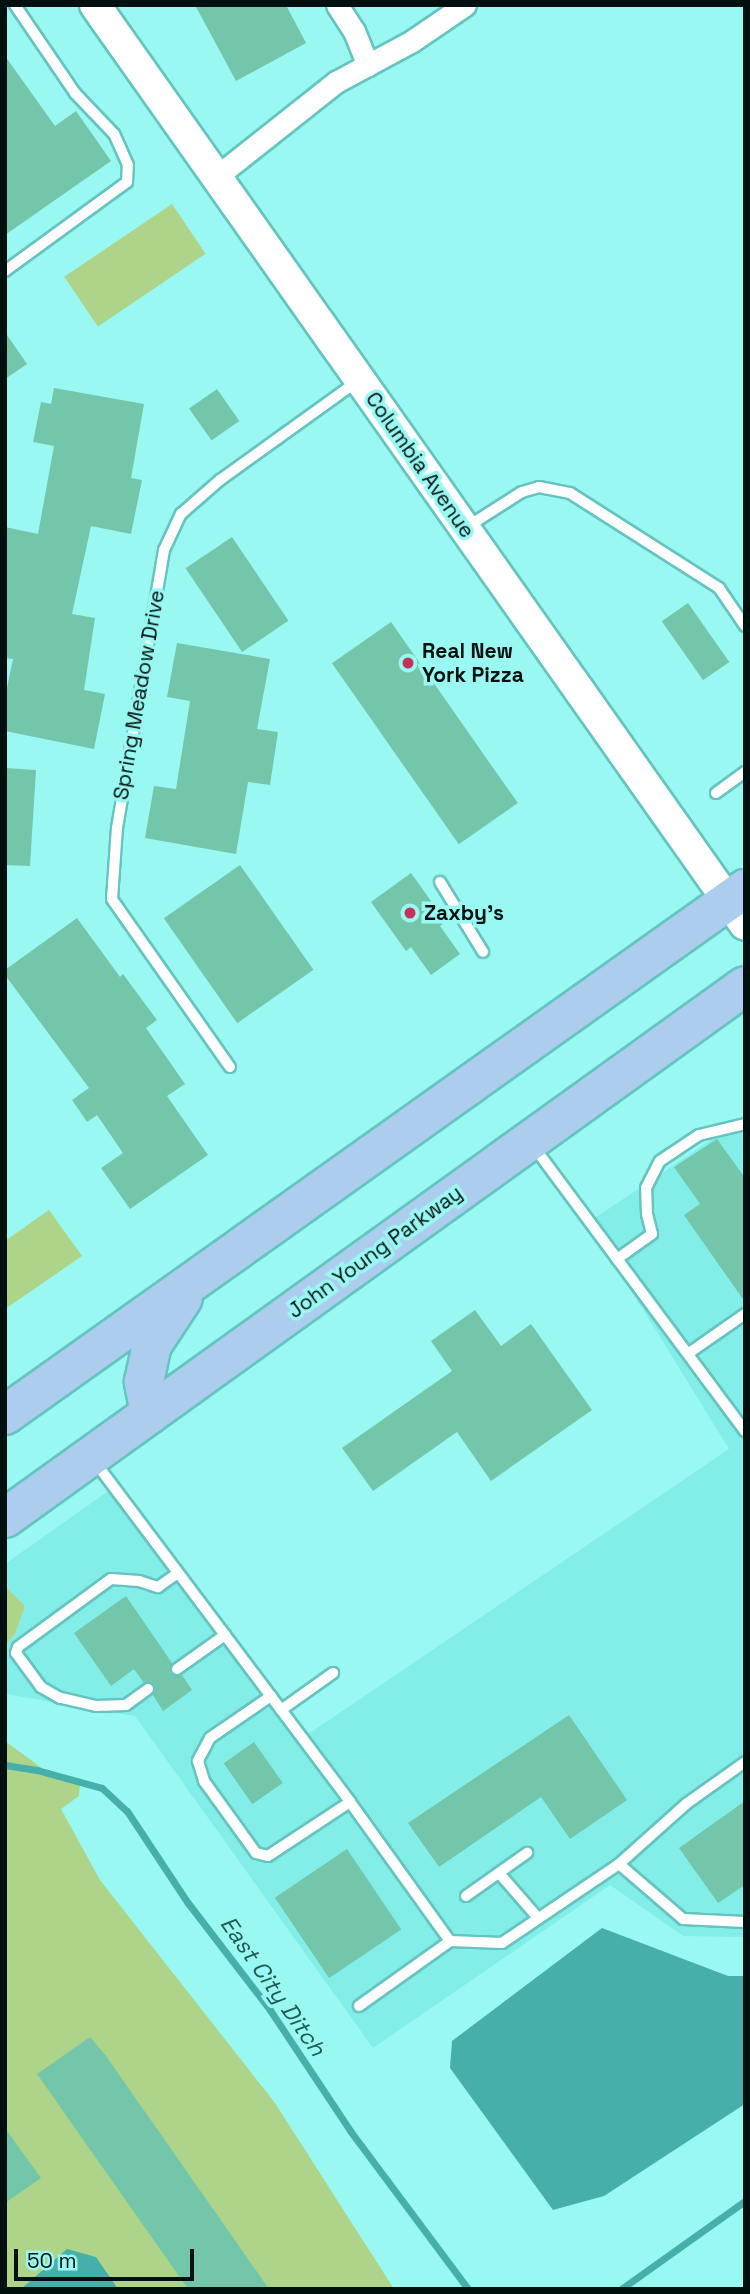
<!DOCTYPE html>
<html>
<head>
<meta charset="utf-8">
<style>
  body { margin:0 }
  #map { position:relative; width:750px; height:2294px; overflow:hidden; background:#99f8f2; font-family:"Space Grotesk",sans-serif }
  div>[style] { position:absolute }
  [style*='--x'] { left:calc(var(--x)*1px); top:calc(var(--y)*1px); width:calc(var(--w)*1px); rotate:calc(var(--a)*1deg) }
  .built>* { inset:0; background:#83ede8 }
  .green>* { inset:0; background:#aed489; transform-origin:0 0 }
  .water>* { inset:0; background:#46afaa }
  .stream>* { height:7px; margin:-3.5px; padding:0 3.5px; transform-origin:3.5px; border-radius:3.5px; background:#46afaa }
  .building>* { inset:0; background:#73c6aa; transform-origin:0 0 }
  .roads { filter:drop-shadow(2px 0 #65c4bf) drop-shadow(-2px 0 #65c4bf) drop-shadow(0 2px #65c4bf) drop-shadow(0 -2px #65c4bf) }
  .lane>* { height:10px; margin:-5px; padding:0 5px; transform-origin:5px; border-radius:5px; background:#fff }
  .street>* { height:21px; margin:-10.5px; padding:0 10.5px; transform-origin:10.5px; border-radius:10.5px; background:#fff }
  .secondary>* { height:30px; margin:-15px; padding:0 15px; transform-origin:15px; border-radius:15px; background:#fff }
  .highway>* { height:38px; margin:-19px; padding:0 19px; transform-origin:19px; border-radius:19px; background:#adcdef }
  .dots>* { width:19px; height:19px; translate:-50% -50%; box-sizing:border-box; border:4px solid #99f8f2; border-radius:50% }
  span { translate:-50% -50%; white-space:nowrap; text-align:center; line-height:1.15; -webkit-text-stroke:7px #99f8f2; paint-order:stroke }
  .street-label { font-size:21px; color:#00100f }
  .poi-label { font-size:21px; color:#00100f; font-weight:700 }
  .left { translate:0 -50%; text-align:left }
  .water-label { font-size:23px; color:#215b58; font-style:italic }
  .frame { position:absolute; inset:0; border:7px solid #00100f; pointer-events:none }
  .scale { position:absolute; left:14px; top:2249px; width:180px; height:32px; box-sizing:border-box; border:4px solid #00100f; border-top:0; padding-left:9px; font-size:21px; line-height:24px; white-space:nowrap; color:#00100f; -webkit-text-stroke:5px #99f8f2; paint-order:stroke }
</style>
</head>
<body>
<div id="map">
  <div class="built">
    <div style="clip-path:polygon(745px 1117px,745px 1937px,683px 1936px,610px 1885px,373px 2048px,135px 1716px,5px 1694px,5px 1646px,16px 1632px,25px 1606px,5px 1586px,5px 1564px,114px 1487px,301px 1739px,729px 1449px,589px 1222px)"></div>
  </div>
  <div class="green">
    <div style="left:172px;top:204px;width:60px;height:130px;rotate:56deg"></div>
    <div style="clip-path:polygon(49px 1210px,82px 1256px,5px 1309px,5px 1241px)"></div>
    <div style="clip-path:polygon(5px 1586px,25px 1606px,16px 1632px,5px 1646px)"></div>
    <div style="clip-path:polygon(5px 1741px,43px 1769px,80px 1782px,79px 1796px,61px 1809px,100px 1880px,275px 2103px,394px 2289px,5px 2289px)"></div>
  </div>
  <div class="water">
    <div style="clip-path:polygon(602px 1928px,728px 1976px,745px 1976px,745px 2104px,604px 2196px,553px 2210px,450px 2068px,452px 2041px)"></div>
    <div style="clip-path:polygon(67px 2249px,96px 2257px,118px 2289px,21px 2289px)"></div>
  </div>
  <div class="stream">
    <div style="--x:5;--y:1765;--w:32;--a:9"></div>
    <div style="--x:37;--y:1770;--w:67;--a:15.5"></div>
    <div style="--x:102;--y:1788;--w:34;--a:43"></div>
    <div style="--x:127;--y:1811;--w:110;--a:56.5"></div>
    <div style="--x:188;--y:1903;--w:135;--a:52.5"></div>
    <div style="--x:270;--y:2010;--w:146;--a:56.4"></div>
    <div style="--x:351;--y:2132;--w:196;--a:53.3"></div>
    <div style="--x:621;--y:2289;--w:152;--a:-35.4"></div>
  </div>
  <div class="building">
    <div style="clip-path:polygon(195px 5px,286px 5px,306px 43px,236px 81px)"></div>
    <div style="clip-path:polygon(5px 56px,55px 126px,76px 111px,111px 161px,5px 235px)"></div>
    <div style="clip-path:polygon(5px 332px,27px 364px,5px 379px)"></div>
    <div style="clip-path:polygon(54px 388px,144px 404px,131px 478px,142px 480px,131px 534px,91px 526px,72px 614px,95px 618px,84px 690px,105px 694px,94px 749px,5px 731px,5px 697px,13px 659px,5px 658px,5px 527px,38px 534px,54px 446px,33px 442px,41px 402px,51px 404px)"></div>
    <div style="left:217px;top:389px;width:39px;height:34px;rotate:55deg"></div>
    <div style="left:232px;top:537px;width:101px;height:56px;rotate:56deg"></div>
    <div style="left:688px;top:603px;width:72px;height:32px;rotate:55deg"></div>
    <div style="left:391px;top:622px;width:221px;height:72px;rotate:55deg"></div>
    <div style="clip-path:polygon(177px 643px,270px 659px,257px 729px,278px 732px,270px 785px,248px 782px,236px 854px,145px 838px,154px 786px,176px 789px,190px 701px,167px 697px)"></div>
    <div style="clip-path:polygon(5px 768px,36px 770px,30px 866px,5px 865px)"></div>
    <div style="left:240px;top:865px;width:128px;height:93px;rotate:55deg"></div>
    <div style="clip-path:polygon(411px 873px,446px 922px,440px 926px,460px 954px,431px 975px,411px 947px,406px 951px,371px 902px)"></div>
    <div style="clip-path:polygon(77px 918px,120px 977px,123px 974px,157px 1020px,146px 1028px,185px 1084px,167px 1096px,208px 1155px,130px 1209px,101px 1168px,123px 1153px,97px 1115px,87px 1122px,72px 1100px,89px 1088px,5px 975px,5px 970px)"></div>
    <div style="clip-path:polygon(717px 1139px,745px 1178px,745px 1302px,684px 1215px,700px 1204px,674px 1167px)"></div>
    <div style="clip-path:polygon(475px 1310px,501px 1346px,531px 1324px,592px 1410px,491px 1481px,457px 1432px,373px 1491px,342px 1448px,452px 1371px,431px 1341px)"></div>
    <div style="clip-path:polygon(126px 1596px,172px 1663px,170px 1673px,174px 1676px,182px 1675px,192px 1690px,163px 1711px,153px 1695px,155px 1685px,144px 1683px,134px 1669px,111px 1686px,74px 1633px)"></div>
    <div style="clip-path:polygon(569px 1715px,627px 1800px,570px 1839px,541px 1797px,439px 1867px,408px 1823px)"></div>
    <div style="left:254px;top:1742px;width:50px;height:37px;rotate:55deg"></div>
    <div style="clip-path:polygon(745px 1801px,745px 1885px,718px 1903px,679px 1848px)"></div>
    <div style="left:347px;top:1849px;width:97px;height:87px;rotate:56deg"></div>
    <div style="clip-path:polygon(90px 2037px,106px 2056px,269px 2289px,188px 2289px,37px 2074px)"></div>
    <div style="clip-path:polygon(5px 2128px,41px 2178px,5px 2203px)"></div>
  </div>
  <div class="roads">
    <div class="lane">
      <div style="--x:5;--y:271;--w:151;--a:-36.1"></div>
      <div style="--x:127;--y:182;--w:17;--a:-87"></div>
      <div style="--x:128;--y:165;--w:34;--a:-114"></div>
      <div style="--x:114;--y:134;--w:57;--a:-133.6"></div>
      <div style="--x:75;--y:93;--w:107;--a:-124.3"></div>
      <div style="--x:467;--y:527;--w:65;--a:-32.5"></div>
      <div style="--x:522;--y:492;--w:18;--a:-16"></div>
      <div style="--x:539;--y:487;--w:32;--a:11"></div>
      <div style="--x:570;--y:493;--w:177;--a:32.5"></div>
      <div style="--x:719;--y:588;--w:46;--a:55.6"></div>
      <div style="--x:716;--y:793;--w:36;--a:-36"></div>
      <div style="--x:440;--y:882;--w:82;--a:58.4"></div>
      <div style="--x:230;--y:1067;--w:205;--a:-125.1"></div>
      <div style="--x:112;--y:899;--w:71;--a:-86"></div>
      <div style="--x:117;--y:828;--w:282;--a:-80.4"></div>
      <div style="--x:164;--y:550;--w:40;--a:-65"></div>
      <div style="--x:181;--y:514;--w:52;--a:-41.1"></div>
      <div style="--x:220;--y:480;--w:170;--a:-35.7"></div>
      <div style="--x:534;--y:1147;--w:354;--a:53.4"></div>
      <div style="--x:617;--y:1259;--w:43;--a:-35.5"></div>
      <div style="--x:652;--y:1234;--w:21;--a:-104"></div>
      <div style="--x:647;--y:1214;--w:26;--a:-92"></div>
      <div style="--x:646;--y:1188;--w:30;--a:-63"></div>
      <div style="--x:660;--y:1161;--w:47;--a:-33.7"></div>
      <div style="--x:699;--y:1135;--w:47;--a:-13.4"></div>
      <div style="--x:689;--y:1353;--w:68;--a:-34.9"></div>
      <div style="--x:95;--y:1462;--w:425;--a:53.1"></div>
      <div style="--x:350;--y:1802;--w:171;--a:54.3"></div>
      <div style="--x:450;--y:1941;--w:52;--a:2.2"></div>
      <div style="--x:502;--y:1943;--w:141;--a:-34"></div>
      <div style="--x:619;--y:1864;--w:90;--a:-41.8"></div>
      <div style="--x:686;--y:1804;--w:72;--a:-35.4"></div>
      <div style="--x:177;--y:1669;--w:59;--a:-35.3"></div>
      <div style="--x:148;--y:1689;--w:27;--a:144"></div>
      <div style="--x:126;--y:1705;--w:30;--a:178"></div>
      <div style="--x:96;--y:1706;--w:37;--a:-167"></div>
      <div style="--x:60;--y:1698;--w:22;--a:-150"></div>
      <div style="--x:41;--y:1687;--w:42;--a:-126.3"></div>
      <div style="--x:16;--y:1653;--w:6;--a:-72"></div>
      <div style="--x:18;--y:1647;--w:115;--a:-36.2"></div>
      <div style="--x:111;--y:1579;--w:28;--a:4"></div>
      <div style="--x:139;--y:1581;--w:20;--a:18"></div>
      <div style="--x:158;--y:1587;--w:24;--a:-35"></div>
      <div style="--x:271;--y:1696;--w:74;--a:145.5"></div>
      <div style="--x:210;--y:1738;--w:26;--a:118"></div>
      <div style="--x:198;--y:1761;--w:21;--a:73"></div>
      <div style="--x:204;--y:1781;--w:89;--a:54.2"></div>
      <div style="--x:256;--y:1853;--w:12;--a:14"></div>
      <div style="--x:268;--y:1856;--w:98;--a:-33.4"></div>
      <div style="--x:281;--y:1710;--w:64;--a:-35.4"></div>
      <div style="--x:619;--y:1864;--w:84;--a:40.7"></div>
      <div style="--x:683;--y:1919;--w:62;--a:2.8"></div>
      <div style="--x:499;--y:1873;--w:60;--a:49.1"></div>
      <div style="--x:466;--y:1896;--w:75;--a:-35.2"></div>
      <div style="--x:359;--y:2006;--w:112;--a:-35.5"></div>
    </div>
    <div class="street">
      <div style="--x:337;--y:5;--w:31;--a:57"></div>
      <div style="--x:354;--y:31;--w:37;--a:68"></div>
      <div style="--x:216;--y:177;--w:153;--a:-38.4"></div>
      <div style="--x:336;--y:82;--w:86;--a:-28.3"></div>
      <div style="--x:412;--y:41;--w:64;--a:-34.2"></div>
    </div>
    <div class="secondary">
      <div style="--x:95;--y:5;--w:1126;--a:54.76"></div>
    </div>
    <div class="highway">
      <div style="--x:150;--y:1414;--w:33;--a:-101"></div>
      <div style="--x:144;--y:1382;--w:38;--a:-78"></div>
      <div style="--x:152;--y:1345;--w:56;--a:-56.6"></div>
      <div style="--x:5;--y:1415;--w:908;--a:-35.41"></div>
      <div style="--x:5;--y:1518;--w:911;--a:-35.71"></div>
    </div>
  </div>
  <div class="dots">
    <div style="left:408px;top:663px;background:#c33358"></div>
    <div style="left:410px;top:913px;background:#c33358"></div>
  </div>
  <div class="street-label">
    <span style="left:420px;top:465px;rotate:55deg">Columbia Avenue</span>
    <span style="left:139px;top:695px;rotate:-80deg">Spring Meadow Drive</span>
    <span style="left:375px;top:1252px;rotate:-36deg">John Young Parkway</span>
  </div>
  <div class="poi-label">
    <span class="left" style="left:422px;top:663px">Real New<br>York Pizza</span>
    <span class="left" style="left:424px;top:913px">Zaxby's</span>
  </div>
  <div class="water-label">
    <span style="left:273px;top:1986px;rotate:55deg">East City Ditch</span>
  </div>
  <div class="frame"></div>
  <div class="scale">50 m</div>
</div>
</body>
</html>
